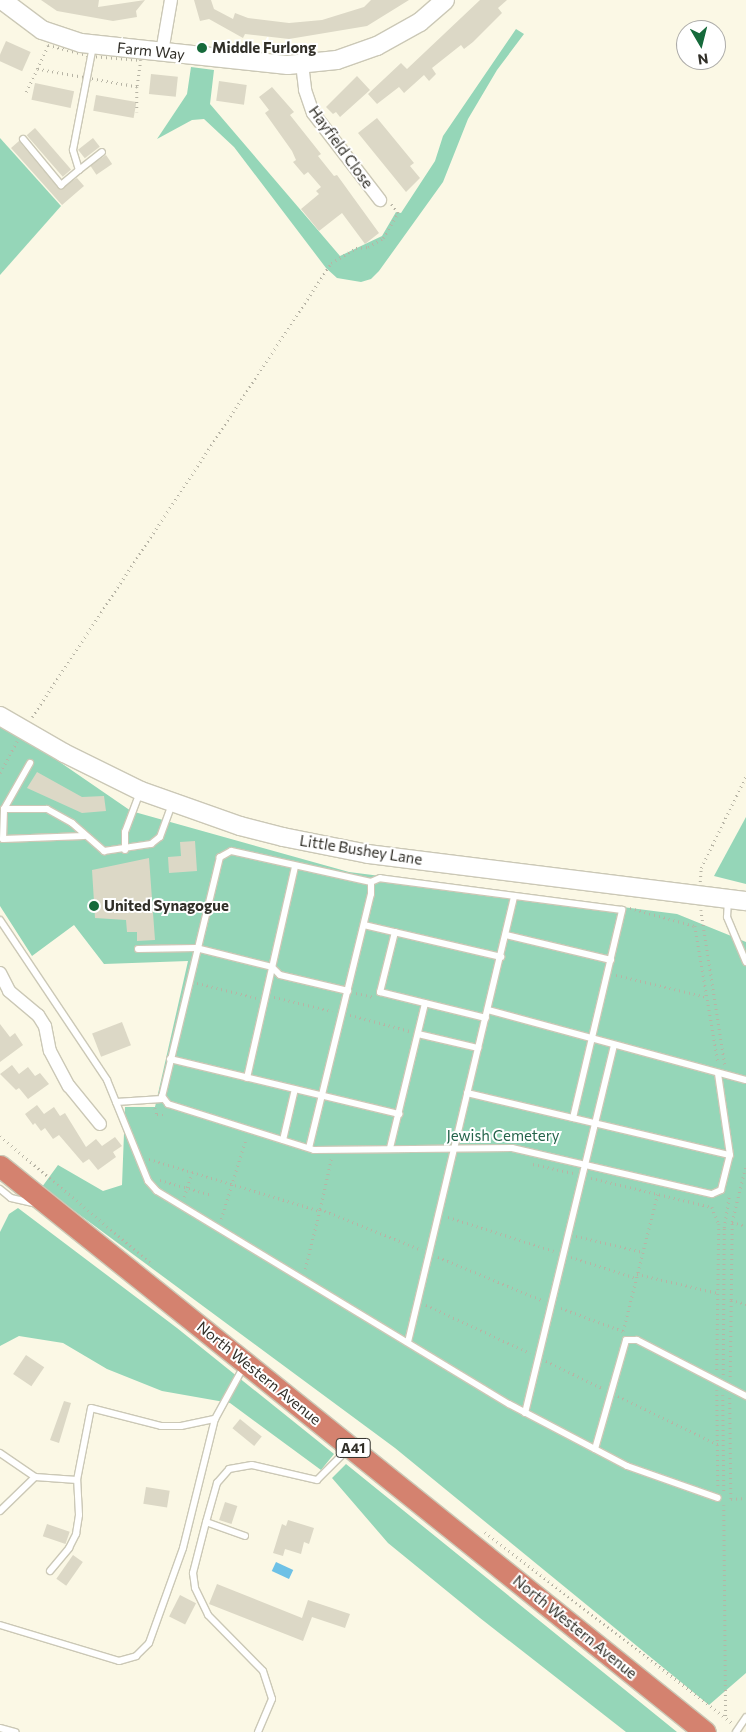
<!DOCTYPE html>
<html>
<head>
<meta charset="utf-8">
<style>
  body { margin:0 }
  #map { position:relative; width:746px; height:1732px; overflow:hidden; background:#fbf8e5; font-family:Commissioner,sans-serif }
  div>[style] { position:absolute }
  [style*='--x'] { left:calc(var(--x)*1px); top:calc(var(--y)*1px); width:calc(var(--w)*1px); rotate:calc(var(--a)*1deg) }
  .green>* { inset:0; background:#95d6b8 }
  .water>* { inset:0; background:#6dc1e6; transform-origin:0 0 }
  .building>* { inset:0; background:#dcd8c6; transform-origin:0 0 }
  .path>* { height:2.5px; margin-top:-1.25px; transform-origin:0; background:repeating-linear-gradient(90deg,#b7b4a5 0 1px,transparent 0 5px) }
  .roads { filter:drop-shadow(1px 0 #cbc8b6) drop-shadow(-1px 0 #cbc8b6) drop-shadow(0 1px #cbc8b6) drop-shadow(0 -1px #cbc8b6) }
  .lane>* { height:6px; margin:-3px; padding:0 3px; transform-origin:3px; border-radius:3px; background:#fff }
  .street>* { height:12px; margin:-6px; padding:0 6px; transform-origin:6px; border-radius:6px; background:#fff }
  .secondary>* { height:18px; margin:-9px; padding:0 9px; transform-origin:9px; border-radius:9px; background:#fff }
  .highway>* { height:21px; margin:-10.5px; padding:0 10.5px; transform-origin:10.5px; border-radius:10.5px; background:#d4826f }
  .dots>* { width:14px; height:14px; translate:-50% -50%; box-sizing:border-box; border:2px solid #fff; border-radius:50% }
  span { translate:-50% -50%; white-space:nowrap; text-align:center; line-height:1.15; -webkit-text-stroke:4px #fff; paint-order:stroke }
  .shield-label span { padding:1px 4px; background:#fff; border:1px solid; border-radius:4px; -webkit-text-stroke-width:0 }
  .shield-label { font-size:14px; color:#312f28; font-weight:700 }
  .poi-label { font-size:15px; color:#312f28; font-weight:700 }
  .left { translate:0 -50%; text-align:left }
  .street-label { font-size:15px; color:#312f28 }
  .park-label { font-size:15px; color:#25644b }
  .north { position:absolute; left:676px; top:20px; width:50px; height:50px; box-sizing:border-box; background:#fff; border:1px solid #adaca9; border-radius:50%; rotate:172deg; font-size:14px; font-weight:700; line-height:20px; text-align:center; color:#312f28 }
  .north::after { content:''; display:block; margin:auto; width:18px; height:22px; background:#166a3b; clip-path:polygon(50% 0,100% 100%,50% 72%,0 100%) }
</style>
</head>
<body>
<div id="map">
  <div class="green">
    <div style="clip-path:polygon(516px 29px,524px 34px,497px 70px,468px 119px,443px 182px,379px 271px,371px 279px,361px 282px,337px 278px,326px 268px,234px 147px,204px 119px,192px 120px,157px 139px,187px 94px,191px 67px,214px 70px,210px 104px,340px 256px,382px 236px,396px 212px,401px 213px,435px 161px,443px 136px)"></div>
    <div style="clip-path:polygon(0 138px,61px 206px,0 275px)"></div>
    <div style="clip-path:polygon(0 721px,131px 811px,349px 872px,677px 914px,746px 942px,746px 1673px,709px 1705px,395px 1448px,42px 1187px,58px 1165px,103px 1191px,122px 1185px,125px 1107px,155px 1107px,188px 961px,104px 964px,74px 925px,32px 956px,0 906px)"></div>
    <div style="clip-path:polygon(746px 817px,746px 884px,714px 876px)"></div>
    <div style="clip-path:polygon(18px 1208px,177px 1328px,334px 1454px,321px 1470px,230px 1403px,162px 1391px,107px 1369px,63px 1343px,19px 1336px,0 1346px,0 1232px,9px 1214px)"></div>
    <div style="clip-path:polygon(346px 1464px,635px 1698px,677px 1732px,626px 1732px,480px 1618px,388px 1543px,332px 1478px)"></div>
  </div>
  <div class="water">
    <div style="left:276px;top:1562px;width:19px;height:10px;rotate:25deg"></div>
  </div>
  <div class="building">
    <div style="clip-path:polygon(41px 0,99px 0,98px 7px,145px 0,136px 11px,137px 17px,113px 21px,57px 11px)"></div>
    <div style="clip-path:polygon(194px 0,211px 0,214px 9px,233px 19px,235px 13px,248px 18px,289px 23px,322px 20px,364px 7px,371px 0,409px 0,367px 26px,289px 39px,245px 34px,243px 38px,209px 19px,200px 21px)"></div>
    <div style="clip-path:polygon(480px 0,507px 0,498px 8px,502px 13px,473px 42px,464px 49px,461px 45px,432px 68px,436px 74px,429px 81px,424px 75px,404px 93px,399px 87px,377px 104px,368px 94px,401px 63px,407px 69px)"></div>
    <div style="left:6px;top:41px;width:27px;height:21px;rotate:24deg"></div>
    <div style="left:151px;top:74px;width:27px;height:20px;rotate:6deg"></div>
    <div style="clip-path:polygon(357px 76px,370px 90px,340px 117px,336px 112px,333px 114px,326px 107px)"></div>
    <div style="left:219px;top:81px;width:28px;height:20px;rotate:8deg"></div>
    <div style="left:35px;top:83px;width:40px;height:17px;rotate:12deg"></div>
    <div style="clip-path:polygon(272px 87px,294px 112px,290px 115px,321px 154px,318px 156px,334px 176px,337px 175px,379px 233px,365px 244px,342px 213px,319px 231px,301px 209px,319px 194px,316px 191px,321px 187px,308px 172px,304px 175px,293px 162px,296px 160px,292px 151px,265px 113px,269px 110px,259px 97px)"></div>
    <div style="left:96px;top:95px;width:41px;height:16px;rotate:10deg"></div>
    <div style="clip-path:polygon(377px 118px,414px 163px,410px 166px,420px 178px,406px 192px,358px 133px)"></div>
    <div style="left:35px;top:128px;width:55px;height:11px;rotate:49deg"></div>
    <div style="left:93px;top:138px;width:11px;height:19px;rotate:52deg"></div>
    <div style="clip-path:polygon(19px 141px,59px 189px,77px 178px,84px 186px,62px 205px,11px 148px)"></div>
    <div style="left:106px;top:155px;width:11px;height:19px;rotate:56deg"></div>
    <div style="clip-path:polygon(37px 772px,82px 797px,104px 796px,106px 811px,82px 813px,27px 788px)"></div>
    <div style="clip-path:polygon(195px 841px,197px 871px,169px 873px,168px 857px,181px 856px,180px 842px)"></div>
    <div style="clip-path:polygon(149px 858px,155px 940px,137px 941px,137px 932px,127px 932px,126px 920px,95px 918px,92px 870px)"></div>
    <div style="left:122px;top:1022px;width:25px;height:32px;rotate:69deg"></div>
    <div style="clip-path:polygon(0 1024px,10px 1037px,15px 1033px,23px 1045px,0 1062px)"></div>
    <div style="clip-path:polygon(12px 1065px,19px 1074px,28px 1067px,35px 1076px,40px 1073px,49px 1084px,28px 1099px,19px 1088px,16px 1090px,0 1074px)"></div>
    <div style="clip-path:polygon(37px 1105px,44px 1114px,54px 1107px,60px 1116px,65px 1113px,86px 1147px,96px 1139px,102px 1146px,115px 1137px,122px 1146px,113px 1152px,116px 1157px,98px 1170px,89px 1159px,83px 1163px,59px 1135px,53px 1139px,45px 1128px,41px 1131px,35px 1123px,33px 1125px,25px 1114px)"></div>
    <div style="left:26px;top:1355px;width:22px;height:23px;rotate:34deg"></div>
    <div style="clip-path:polygon(64px 1401px,71px 1403px,59px 1443px,50px 1440px)"></div>
    <div style="left:240px;top:1419px;width:28px;height:12px;rotate:39deg"></div>
    <div style="left:146px;top:1487px;width:24px;height:17px;rotate:9deg"></div>
    <div style="left:225px;top:1502px;width:13px;height:19px;rotate:18deg"></div>
    <div style="clip-path:polygon(288px 1520px,314px 1528px,309px 1544px,304px 1542px,301px 1554px,285px 1549px,283px 1556px,273px 1553px,282px 1524px,286px 1526px)"></div>
    <div style="left:47px;top:1524px;width:24px;height:13px;rotate:19deg"></div>
    <div style="left:73px;top:1555px;width:12px;height:29px;rotate:35deg"></div>
    <div style="clip-path:polygon(217px 1584px,302px 1618px,308px 1600px,350px 1614px,345px 1628px,312px 1617px,303px 1641px,209px 1604px)"></div>
    <div style="left:180px;top:1595px;width:18px;height:24px;rotate:27deg"></div>
  </div>
  <div class="path">
    <div style="--x:48;--y:45;--w:44;--a:14.3"></div>
    <div style="--x:91;--y:56;--w:50;--a:4.6"></div>
    <div style="--x:141;--y:60;--w:27;--a:98"></div>
    <div style="--x:137;--y:87;--w:102;--a:-169.8"></div>
    <div style="--x:37;--y:69;--w:26;--a:-65"></div>
    <div style="--x:137;--y:87;--w:25;--a:90"></div>
    <div style="--x:26;--y:92;--w:25;--a:-64"></div>
    <div style="--x:32;--y:717;--w:544;--a:-56.63"></div>
    <div style="--x:331;--y:263;--w:29;--a:-31"></div>
    <div style="--x:356;--y:248;--w:12;--a:-5"></div>
    <div style="--x:368;--y:247;--w:17;--a:-31"></div>
    <div style="--x:383;--y:238;--w:29;--a:-59"></div>
    <div style="--x:398;--y:213;--w:11;--a:-128"></div>
    <div style="--x:0;--y:773;--w:36;--a:-62"></div>
    <div style="--x:700;--y:882;--w:14;--a:-86"></div>
    <div style="--x:701;--y:868;--w:102;--a:-63.9"></div>
    <div style="--x:630;--y:908;--w:67;--a:15.5"></div>
    <div style="--x:695;--y:926;--w:138;--a:80.4"></div>
    <div style="--x:701;--y:910;--w:157;--a:81.2"></div>
    <div style="--x:616;--y:975;--w:94;--a:13.6"></div>
    <div style="--x:197;--y:983;--w:62;--a:14"></div>
    <div style="--x:356;--y:993;--w:17;--a:13"></div>
    <div style="--x:274;--y:997;--w:60;--a:13.6"></div>
    <div style="--x:350;--y:1015;--w:62;--a:14.9"></div>
    <div style="--x:155;--y:1108;--w:7;--a:74"></div>
    <div style="--x:157;--y:1115;--w:10;--a:0"></div>
    <div style="--x:0;--y:1136;--w:199;--a:40.1"></div>
    <div style="--x:149;--y:1159;--w:179;--a:16.9"></div>
    <div style="--x:533;--y:1164;--w:41;--a:12.7"></div>
    <div style="--x:591;--y:1178;--w:124;--a:13.5"></div>
    <div style="--x:160;--y:1180;--w:54;--a:16.1"></div>
    <div style="--x:184;--y:1197;--w:26;--a:-72"></div>
    <div style="--x:712;--y:1207;--w:18;--a:68"></div>
    <div style="--x:719;--y:1224;--w:148;--a:90.8"></div>
    <div style="--x:320;--y:1209;--w:51;--a:-77.6"></div>
    <div style="--x:448;--y:1217;--w:111;--a:17.8"></div>
    <div style="--x:221;--y:1219;--w:85;--a:-72.8"></div>
    <div style="--x:732;--y:1222;--w:60;--a:-76.4"></div>
    <div style="--x:576;--y:1236;--w:69;--a:13.4"></div>
    <div style="--x:438;--y:1257;--w:115;--a:22.5"></div>
    <div style="--x:571;--y:1257;--w:68;--a:17.9"></div>
    <div style="--x:305;--y:1269;--w:62;--a:-76"></div>
    <div style="--x:320;--y:1209;--w:110;--a:21.9"></div>
    <div style="--x:637;--y:1274;--w:83;--a:13.2"></div>
    <div style="--x:731;--y:1300;--w:78;--a:-89.3"></div>
    <div style="--x:732;--y:1222;--w:15;--a:16"></div>
    <div style="--x:426;--y:1305;--w:115;--a:24.8"></div>
    <div style="--x:561;--y:1308;--w:66;--a:20.4"></div>
    <div style="--x:623;--y:1331;--w:143;--a:-75.9"></div>
    <div style="--x:546;--y:1361;--w:64;--a:25.8"></div>
    <div style="--x:723;--y:1375;--w:147;--a:-89.6"></div>
    <div style="--x:724;--y:1228;--w:32;--a:-81"></div>
    <div style="--x:730;--y:1377;--w:77;--a:-89.3"></div>
    <div style="--x:731;--y:1300;--w:16;--a:15"></div>
    <div style="--x:717;--y:1390;--w:99;--a:89.4"></div>
    <div style="--x:723;--y:1395;--w:97;--a:89.4"></div>
    <div style="--x:618;--y:1396;--w:112;--a:25.9"></div>
    <div style="--x:730;--y:1398;--w:101;--a:89.4"></div>
    <div style="--x:731;--y:1499;--w:15;--a:-4"></div>
    <div style="--x:724;--y:1505;--w:214;--a:89.5"></div>
    <div style="--x:485;--y:1532;--w:312;--a:37.7"></div>
  </div>
  <div class="roads">
    <div class="lane">
      <div style="--x:23;--y:139;--w:60;--a:50.4"></div>
      <div style="--x:61;--y:185;--w:23;--a:-40"></div>
      <div style="--x:79;--y:170;--w:21;--a:-107"></div>
      <div style="--x:73;--y:150;--w:106;--a:-79.1"></div>
      <div style="--x:79;--y:170;--w:29;--a:-38"></div>
      <div style="--x:4;--y:809;--w:53;--a:-60.5"></div>
      <div style="--x:84;--y:836;--w:81;--a:177.9"></div>
      <div style="--x:3;--y:839;--w:30;--a:-88"></div>
      <div style="--x:4;--y:809;--w:43;--a:0"></div>
      <div style="--x:47;--y:809;--w:29;--a:29"></div>
      <div style="--x:72;--y:823;--w:43;--a:41.2"></div>
      <div style="--x:104;--y:851;--w:48;--a:-8.5"></div>
      <div style="--x:151;--y:844;--w:11;--a:-38"></div>
      <div style="--x:160;--y:837;--w:35;--a:-70"></div>
      <div style="--x:125;--y:850;--w:18;--a:-90"></div>
      <div style="--x:125;--y:832;--w:43;--a:-69.4"></div>
      <div style="--x:728;--y:899;--w:18;--a:93"></div>
      <div style="--x:727;--y:917;--w:49;--a:67.1"></div>
      <div style="--x:0;--y:920;--w:192;--a:56.2"></div>
      <div style="--x:107;--y:1080;--w:109;--a:67.9"></div>
      <div style="--x:148;--y:1181;--w:13;--a:48"></div>
      <div style="--x:157;--y:1191;--w:411;--a:31.2"></div>
      <div style="--x:509;--y:1404;--w:133;--a:27.7"></div>
      <div style="--x:627;--y:1466;--w:96;--a:19.4"></div>
      <div style="--x:364;--y:925;--w:141;--a:13.1"></div>
      <div style="--x:395;--y:932;--w:62;--a:104"></div>
      <div style="--x:380;--y:992;--w:109;--a:13.8"></div>
      <div style="--x:506;--y:935;--w:108;--a:13.4"></div>
      <div style="--x:138;--y:949;--w:58;--a:-1"></div>
      <div style="--x:196;--y:948;--w:78;--a:14"></div>
      <div style="--x:272;--y:967;--w:11;--a:45"></div>
      <div style="--x:280;--y:975;--w:70;--a:13.2"></div>
      <div style="--x:488;--y:1010;--w:267;--a:15.2"></div>
      <div style="--x:418;--y:1034;--w:62;--a:13.1"></div>
      <div style="--x:170;--y:1059;--w:236;--a:13.5"></div>
      <div style="--x:247;--y:1078;--w:216;--a:-77.2"></div>
      <div style="--x:467;--y:1093;--w:270;--a:13.3"></div>
      <div style="--x:116;--y:1102;--w:46;--a:-3.7"></div>
      <div style="--x:573;--y:1118;--w:214;--a:-76.7"></div>
      <div style="--x:622;--y:910;--w:244;--a:-172.5"></div>
      <div style="--x:380;--y:878;--w:10;--a:156"></div>
      <div style="--x:371;--y:882;--w:143;--a:-167.5"></div>
      <div style="--x:231;--y:851;--w:13;--a:151"></div>
      <div style="--x:220;--y:857;--w:246;--a:103.6"></div>
      <div style="--x:162;--y:1096;--w:10;--a:53"></div>
      <div style="--x:168;--y:1104;--w:153;--a:17.5"></div>
      <div style="--x:314;--y:1150;--w:198;--a:-0.6"></div>
      <div style="--x:512;--y:1148;--w:205;--a:13"></div>
      <div style="--x:712;--y:1194;--w:10;--a:-24"></div>
      <div style="--x:721;--y:1190;--w:36;--a:-76"></div>
      <div style="--x:730;--y:1155;--w:82;--a:-98.4"></div>
      <div style="--x:283;--y:1140;--w:52;--a:-76.8"></div>
      <div style="--x:309;--y:1148;--w:261;--a:-76.3"></div>
      <div style="--x:371;--y:894;--w:12;--a:-90"></div>
      <div style="--x:390;--y:1148;--w:149;--a:-76.4"></div>
      <div style="--x:0;--y:1189;--w:14;--a:39"></div>
      <div style="--x:11;--y:1198;--w:26;--a:13"></div>
      <div style="--x:408;--y:1342;--w:458;--a:-76.6"></div>
      <div style="--x:525;--y:1413;--w:378;--a:-76.4"></div>
      <div style="--x:595;--y:1449;--w:113;--a:-74.1"></div>
      <div style="--x:626;--y:1340;--w:11;--a:0"></div>
      <div style="--x:637;--y:1340;--w:123;--a:27.2"></div>
      <div style="--x:0;--y:1453;--w:42;--a:34.4"></div>
      <div style="--x:0;--y:1511;--w:49;--a:-44.2"></div>
      <div style="--x:35;--y:1477;--w:42;--a:4.1"></div>
      <div style="--x:77;--y:1480;--w:73;--a:-79"></div>
      <div style="--x:91;--y:1408;--w:72;--a:14.4"></div>
      <div style="--x:161;--y:1426;--w:20;--a:0"></div>
      <div style="--x:181;--y:1426;--w:35;--a:-12"></div>
      <div style="--x:206;--y:1522;--w:53;--a:104.3"></div>
      <div style="--x:193;--y:1573;--w:15;--a:82"></div>
      <div style="--x:195;--y:1588;--w:30;--a:64"></div>
      <div style="--x:208;--y:1615;--w:78;--a:45.5"></div>
      <div style="--x:263;--y:1671;--w:29;--a:72"></div>
      <div style="--x:272;--y:1699;--w:36;--a:113"></div>
      <div style="--x:245;--y:1536;--w:41;--a:-160.3"></div>
      <div style="--x:206;--y:1522;--w:41;--a:-74.2"></div>
      <div style="--x:217;--y:1483;--w:18;--a:-49"></div>
      <div style="--x:229;--y:1469;--w:23;--a:-10"></div>
      <div style="--x:252;--y:1465;--w:67;--a:13"></div>
      <div style="--x:317;--y:1480;--w:44;--a:-45"></div>
      <div style="--x:50;--y:1571;--w:30;--a:-50"></div>
      <div style="--x:69;--y:1548;--w:16;--a:-63"></div>
      <div style="--x:76;--y:1534;--w:19;--a:-81"></div>
      <div style="--x:79;--y:1515;--w:35;--a:-93"></div>
      <div style="--x:0;--y:1625;--w:124;--a:16.8"></div>
      <div style="--x:119;--y:1661;--w:18;--a:-16"></div>
      <div style="--x:136;--y:1656;--w:18;--a:-45"></div>
      <div style="--x:149;--y:1643;--w:101;--a:-70.3"></div>
      <div style="--x:183;--y:1548;--w:133;--a:-76.1"></div>
      <div style="--x:215;--y:1419;--w:60;--a:-61.3"></div>
      <div style="--x:0;--y:1728;--w:16;--a:15"></div>
      <div style="--x:736;--y:1732;--w:18;--a:-56"></div>
    </div>
    <div class="street">
      <div style="--x:162;--y:52;--w:53;--a:-80.2"></div>
      <div style="--x:302;--y:64;--w:26;--a:83"></div>
      <div style="--x:305;--y:90;--w:24;--a:71"></div>
      <div style="--x:313;--y:113;--w:110;--a:52.4"></div>
      <div style="--x:0;--y:973;--w:20;--a:63"></div>
      <div style="--x:9;--y:991;--w:38;--a:40"></div>
      <div style="--x:38;--y:1015;--w:13;--a:58"></div>
      <div style="--x:45;--y:1026;--w:25;--a:79"></div>
      <div style="--x:50;--y:1051;--w:40;--a:62"></div>
      <div style="--x:69;--y:1086;--w:49;--a:50.8"></div>
    </div>
    <div class="secondary">
      <div style="--x:2;--y:0;--w:50;--a:36.9"></div>
      <div style="--x:42;--y:30;--w:41;--a:18.4"></div>
      <div style="--x:81;--y:43;--w:208;--a:6.1"></div>
      <div style="--x:288;--y:65;--w:49;--a:-5.8"></div>
      <div style="--x:337;--y:60;--w:42;--a:-19.3"></div>
      <div style="--x:377;--y:46;--w:49;--a:-29.2"></div>
      <div style="--x:420;--y:22;--w:33;--a:-41"></div>
      <div style="--x:0;--y:716;--w:74;--a:30"></div>
      <div style="--x:64;--y:753;--w:86;--a:26.3"></div>
      <div style="--x:141;--y:791;--w:105;--a:19.5"></div>
      <div style="--x:240;--y:826;--w:44;--a:14.3"></div>
      <div style="--x:283;--y:837;--w:87;--a:11.3"></div>
      <div style="--x:368;--y:854;--w:381;--a:7.1"></div>
    </div>
    <div class="highway">
      <div style="--x:0;--y:1166;--w:904;--a:38.76"></div>
    </div>
  </div>
  <div class="dots">
    <div style="left:202px;top:48px;background:#166a3b"></div>
    <div style="left:94px;top:906px;background:#166a3b"></div>
  </div>
  <div class="shield-label">
    <span style="left:353px;top:1448px">A41</span>
  </div>
  <div class="poi-label">
    <span class="left" style="left:212px;top:48px">Middle Furlong</span>
    <span class="left" style="left:104px;top:906px">United Synagogue</span>
  </div>
  <div class="street-label">
    <span style="left:151px;top:51px;rotate:6deg">Farm Way</span>
    <span style="left:341px;top:147px;rotate:54deg">Hayfield Close</span>
    <span style="left:361px;top:850px;rotate:9deg">Little Bushey Lane</span>
    <span style="left:259px;top:1373px;rotate:39deg">North Western Avenue</span>
    <span style="left:575px;top:1627px;rotate:39deg">North Western Avenue</span>
  </div>
  <div class="park-label">
    <span style="left:503px;top:1136px">Jewish Cemetery</span>
  </div>
  <div class="north">N</div>
</div>
</body>
</html>
